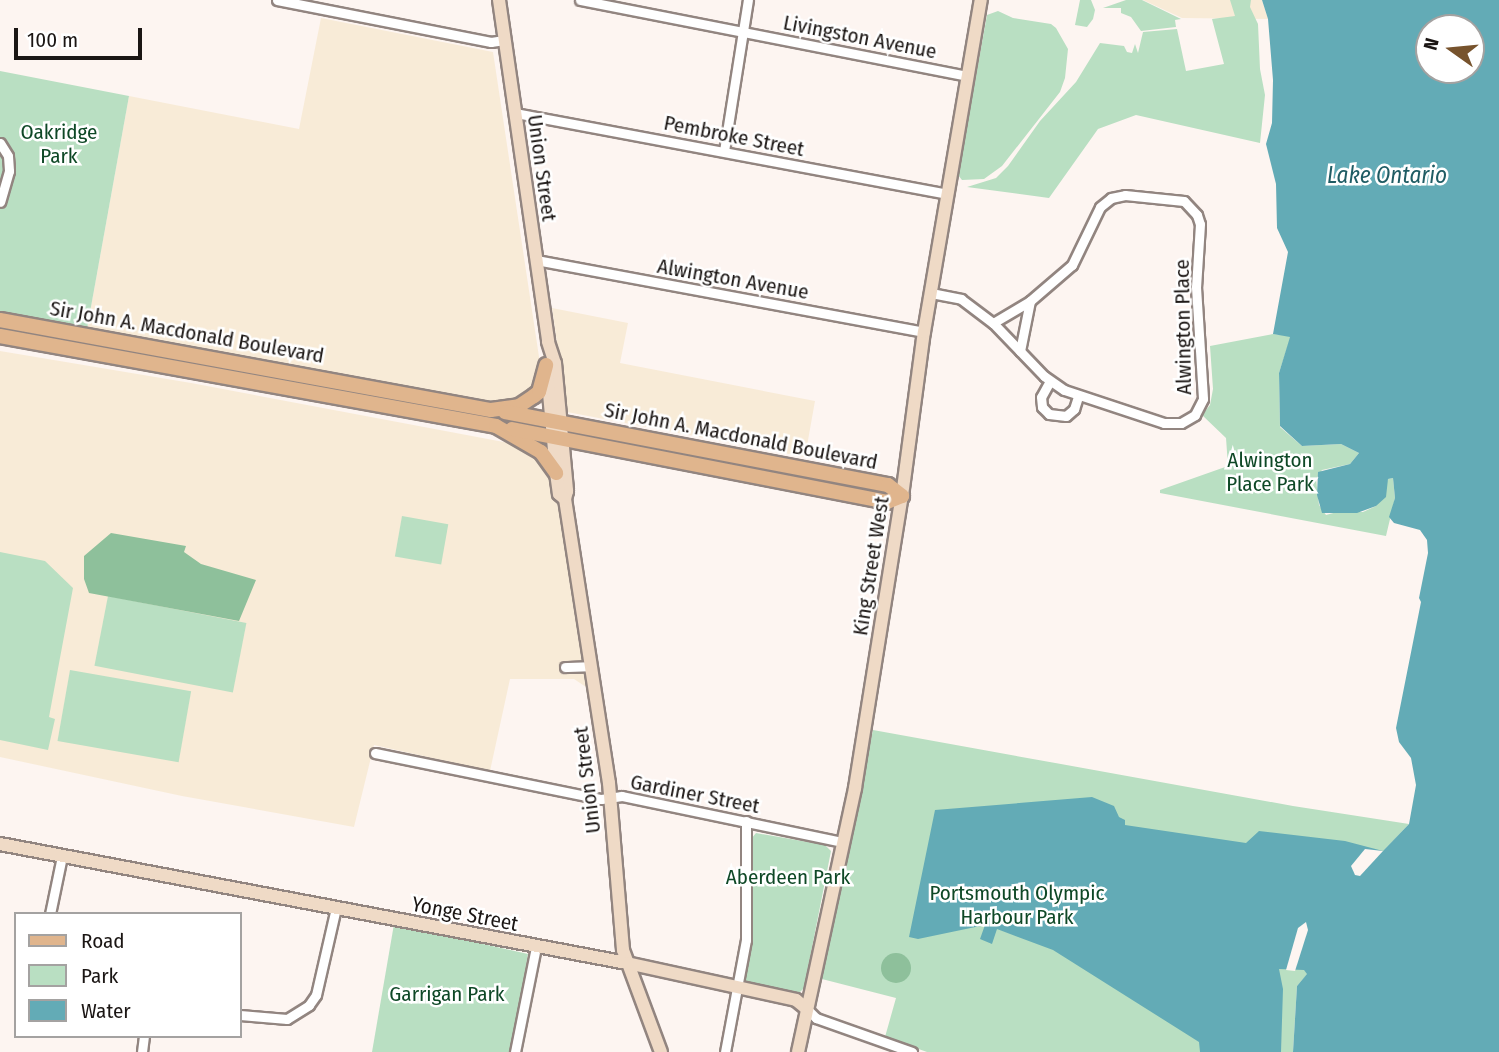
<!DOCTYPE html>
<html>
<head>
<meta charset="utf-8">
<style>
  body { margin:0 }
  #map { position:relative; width:1499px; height:1052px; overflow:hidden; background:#fdf5f1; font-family:"Fira Sans Condensed",sans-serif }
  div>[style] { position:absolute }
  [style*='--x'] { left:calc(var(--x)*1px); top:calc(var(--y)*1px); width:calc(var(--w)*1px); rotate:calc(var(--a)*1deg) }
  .education>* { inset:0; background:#f8ebd7 }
  .green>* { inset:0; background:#b9dfc2; transform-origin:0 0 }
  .forest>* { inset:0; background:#8ec09b }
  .round { border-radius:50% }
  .water>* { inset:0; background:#63abb6 }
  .pier>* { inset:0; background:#fdf5f1 }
  .roads { filter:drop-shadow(2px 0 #928580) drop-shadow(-2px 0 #928580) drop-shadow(0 2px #928580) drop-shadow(0 -2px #928580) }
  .street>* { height:9px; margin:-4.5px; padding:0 4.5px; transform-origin:4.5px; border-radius:4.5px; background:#fff }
  .secondary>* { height:12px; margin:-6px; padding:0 6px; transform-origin:6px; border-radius:6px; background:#efdac6 }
  .primary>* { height:14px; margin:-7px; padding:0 7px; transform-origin:7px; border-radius:7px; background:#e0b58d }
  span { translate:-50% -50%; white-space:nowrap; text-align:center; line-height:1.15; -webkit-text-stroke:5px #fff; paint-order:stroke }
  .street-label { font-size:21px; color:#1b1614 }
  .park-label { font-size:21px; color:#0e4826 }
  .water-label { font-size:23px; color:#1f5c64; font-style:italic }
  .legend { position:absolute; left:14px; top:912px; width:228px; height:126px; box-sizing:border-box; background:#fff; border:2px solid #a4a2a1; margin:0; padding:9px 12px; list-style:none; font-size:21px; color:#1b1614 }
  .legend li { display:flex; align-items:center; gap:14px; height:35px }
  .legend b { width:35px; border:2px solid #a4a2a1 }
  .north { position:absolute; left:1415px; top:14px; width:70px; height:70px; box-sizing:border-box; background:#fff; border:2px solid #a4a2a1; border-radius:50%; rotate:285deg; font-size:19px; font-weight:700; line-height:28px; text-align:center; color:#1b1614 }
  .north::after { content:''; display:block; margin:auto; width:24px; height:32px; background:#77532d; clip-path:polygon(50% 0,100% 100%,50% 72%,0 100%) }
  .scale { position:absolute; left:14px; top:28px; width:128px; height:32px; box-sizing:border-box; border:4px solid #1b1614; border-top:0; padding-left:9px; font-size:21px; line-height:24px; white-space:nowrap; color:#1b1614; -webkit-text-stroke:5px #fff; paint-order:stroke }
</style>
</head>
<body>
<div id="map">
  <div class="education">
    <div style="clip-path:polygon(1143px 0,1262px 0,1268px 19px,1182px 18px)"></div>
    <div style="clip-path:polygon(321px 18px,493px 52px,541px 370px,541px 378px,526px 399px,499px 403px,87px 329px,129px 96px,299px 129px)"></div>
    <div style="clip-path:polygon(552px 308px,628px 323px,620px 363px,815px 401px,805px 457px,567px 412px)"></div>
    <div style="clip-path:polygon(0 351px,191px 383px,509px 443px,532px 451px,546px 462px,558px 496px,586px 687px,574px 679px,510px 679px,490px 771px,374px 745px,354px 827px,182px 796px,0 757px)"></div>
  </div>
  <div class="green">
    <div style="clip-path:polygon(1080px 0,1091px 0,1095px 10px,1093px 19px,1087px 27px,1075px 25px)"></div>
    <div style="clip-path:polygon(1126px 0,1142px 0,1181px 19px,1175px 20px,1176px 27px,1141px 31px,1131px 17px,1121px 13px,1121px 8px,1103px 8px)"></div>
    <div style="clip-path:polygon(1230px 0,1251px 0,1250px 7px,1258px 24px,1260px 69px,1265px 95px,1260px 143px,1136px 115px,1098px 129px,1049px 198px,967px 187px,996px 178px,1008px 166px,1040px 121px,1076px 82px,1100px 43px,1124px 46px,1127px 52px,1132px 53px,1135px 44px,1138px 53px,1143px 32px,1177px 29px,1186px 71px,1224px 64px,1212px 19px,1235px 16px)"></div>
    <div style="clip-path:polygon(998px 11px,1013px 18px,1051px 24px,1056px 28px,1068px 49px,1065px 78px,1060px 92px,1002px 166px,984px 179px,962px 180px,958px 175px,987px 15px)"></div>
    <div style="clip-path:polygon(0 71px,129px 96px,87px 329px,0 314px)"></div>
    <div style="clip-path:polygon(1273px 334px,1291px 336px,1279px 373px,1280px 427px,1302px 446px,1341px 444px,1359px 453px,1350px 464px,1322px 470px,1316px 479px,1319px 505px,1326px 515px,1337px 512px,1363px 512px,1376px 506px,1388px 479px,1393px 478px,1395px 498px,1386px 536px,1160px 493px,1160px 490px,1228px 466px,1226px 438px,1202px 415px,1210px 405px,1213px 389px,1210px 346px)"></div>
    <div style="left:402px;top:516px;width:47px;height:41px;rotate:10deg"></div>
    <div style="clip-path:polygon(0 552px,45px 561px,73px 588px,49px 717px,55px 719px,48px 750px,0 740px)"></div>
    <div style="left:108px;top:596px;width:141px;height:71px;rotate:11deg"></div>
    <div style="left:70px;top:670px;width:123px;height:72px;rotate:10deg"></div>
    <div style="clip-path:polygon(873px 730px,1293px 806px,1409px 824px,1372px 863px,1304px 970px,1310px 971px,1297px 986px,1293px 1052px,927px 1052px,885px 1037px,896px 998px,818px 978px)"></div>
    <div style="clip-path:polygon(756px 833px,825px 845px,831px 851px,804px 988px,798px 994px,744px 981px,750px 916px,751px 839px)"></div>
    <div style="clip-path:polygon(394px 924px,528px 954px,512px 1052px,372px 1052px)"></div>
  </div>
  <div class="forest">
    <div style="clip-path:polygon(111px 533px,186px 546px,184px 552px,201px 564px,256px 580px,239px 621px,89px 593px,84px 579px,84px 556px)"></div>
    <div class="round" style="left:881px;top:953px;width:30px;height:30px"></div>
  </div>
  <div class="water">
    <div style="clip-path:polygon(evenodd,1262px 0,1499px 0,1499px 1052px,1293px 1052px,1297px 986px,1307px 974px,1304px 970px,1279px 969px,1283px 989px,1281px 1052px,1200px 1052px,1199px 1042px,1053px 950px,997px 929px,992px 944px,980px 939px,985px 925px,918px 939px,909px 937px,935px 810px,1092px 797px,1114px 806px,1119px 817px,1125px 820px,1125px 825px,1246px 843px,1259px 831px,1345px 841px,1383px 851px,1409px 824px,1416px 785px,1411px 758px,1399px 742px,1396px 728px,1421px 602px,1419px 598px,1428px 553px,1427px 540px,1420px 530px,1394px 523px,1389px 517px,1395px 498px,1393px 478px,1388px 479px,1386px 497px,1376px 506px,1357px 513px,1322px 513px,1317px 495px,1318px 472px,1350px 464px,1359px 453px,1341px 444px,1302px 446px,1280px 426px,1279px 373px,1290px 337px,1273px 334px,1288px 252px,1277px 228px,1276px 184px,1266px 144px,1272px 123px,1273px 80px,1268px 19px,1262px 0,1429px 28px,1471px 28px,1471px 70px,1429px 70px,1429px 28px)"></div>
  </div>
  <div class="pier">
    <div style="clip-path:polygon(1365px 849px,1383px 851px,1360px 876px,1355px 875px,1351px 866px)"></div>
    <div style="clip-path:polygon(1306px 922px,1308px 930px,1295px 971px,1286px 970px,1298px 928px)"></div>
  </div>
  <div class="roads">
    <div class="street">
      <div style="--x:277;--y:0;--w:218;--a:11.1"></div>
      <div style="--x:491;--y:42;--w:13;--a:-9"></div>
      <div style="--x:580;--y:0;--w:395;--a:11.1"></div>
      <div style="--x:515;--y:113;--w:440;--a:10.6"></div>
      <div style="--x:0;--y:143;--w:15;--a:58"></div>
      <div style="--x:8;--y:156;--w:15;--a:86"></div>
      <div style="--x:9;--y:171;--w:32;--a:106"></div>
      <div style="--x:724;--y:151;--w:153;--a:-81"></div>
      <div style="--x:1125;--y:195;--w:59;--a:5.8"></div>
      <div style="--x:1184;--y:201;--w:19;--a:47"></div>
      <div style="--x:1197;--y:215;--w:9;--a:72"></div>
      <div style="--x:1200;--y:224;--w:63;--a:93.6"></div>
      <div style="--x:1196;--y:287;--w:112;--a:86.4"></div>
      <div style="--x:1203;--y:399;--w:18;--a:117"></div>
      <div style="--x:1195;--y:415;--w:16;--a:150"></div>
      <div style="--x:1181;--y:423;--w:17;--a:180"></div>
      <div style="--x:1164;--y:423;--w:105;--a:-161.7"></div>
      <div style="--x:1064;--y:390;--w:24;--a:-145"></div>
      <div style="--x:1044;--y:376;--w:74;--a:-133.9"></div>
      <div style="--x:993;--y:323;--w:43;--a:-30.7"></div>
      <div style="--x:1030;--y:301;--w:55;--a:-40.6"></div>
      <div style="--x:1072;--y:265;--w:64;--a:-64.2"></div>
      <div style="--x:1100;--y:207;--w:14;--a:-39"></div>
      <div style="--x:1111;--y:198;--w:14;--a:-12"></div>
      <div style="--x:536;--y:260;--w:395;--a:10.5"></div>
      <div style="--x:931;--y:293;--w:31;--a:11"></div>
      <div style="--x:961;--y:299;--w:40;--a:37"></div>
      <div style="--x:1020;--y:351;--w:51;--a:-78.7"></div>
      <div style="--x:1050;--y:381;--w:18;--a:119"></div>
      <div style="--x:1041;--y:397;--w:10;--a:84"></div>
      <div style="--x:1042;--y:407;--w:10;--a:45"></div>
      <div style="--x:1049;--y:414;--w:17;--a:7"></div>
      <div style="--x:1066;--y:416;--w:11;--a:-41"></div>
      <div style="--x:1074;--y:409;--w:13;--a:-72"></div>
      <div style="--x:565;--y:667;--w:26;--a:-2"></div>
      <div style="--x:375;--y:753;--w:231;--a:11.5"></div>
      <div style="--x:601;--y:799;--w:21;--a:-8"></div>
      <div style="--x:622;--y:796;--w:226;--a:11.8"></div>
      <div style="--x:50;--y:914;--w:59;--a:-78.3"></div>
      <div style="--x:807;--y:1009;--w:13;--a:45"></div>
      <div style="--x:816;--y:1018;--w:102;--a:19.5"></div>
      <div style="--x:240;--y:1015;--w:47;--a:4.9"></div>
      <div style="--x:287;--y:1019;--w:26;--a:-32"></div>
      <div style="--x:309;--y:1005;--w:12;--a:-55"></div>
      <div style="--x:316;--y:995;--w:89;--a:-77.1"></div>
      <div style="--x:142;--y:1052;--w:16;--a:-83"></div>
      <div style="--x:515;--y:1052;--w:107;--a:-78.7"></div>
      <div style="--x:725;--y:1052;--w:114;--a:-79.4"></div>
      <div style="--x:746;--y:940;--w:119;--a:-90"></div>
    </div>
    <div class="secondary">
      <div style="--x:499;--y:0;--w:345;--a:81.8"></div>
      <div style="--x:548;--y:342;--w:22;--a:72"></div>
      <div style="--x:555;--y:363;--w:129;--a:84.6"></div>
      <div style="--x:567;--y:491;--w:8;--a:104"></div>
      <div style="--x:565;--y:499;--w:287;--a:81.2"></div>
      <div style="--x:609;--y:783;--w:168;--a:85.2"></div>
      <div style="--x:623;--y:950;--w:109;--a:69.6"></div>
      <div style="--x:547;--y:370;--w:103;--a:85"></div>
      <div style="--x:556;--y:473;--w:21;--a:82"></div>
      <div style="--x:559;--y:494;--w:8;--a:40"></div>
      <div style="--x:0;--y:844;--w:638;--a:10.75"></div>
      <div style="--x:627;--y:963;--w:173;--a:12.3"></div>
      <div style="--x:796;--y:1000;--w:14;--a:39"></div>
      <div style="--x:798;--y:1052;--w:270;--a:-77.8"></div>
      <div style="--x:855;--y:788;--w:296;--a:-80.9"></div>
      <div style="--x:902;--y:496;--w:165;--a:-82.4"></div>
      <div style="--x:924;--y:332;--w:337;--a:-80.3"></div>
    </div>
    <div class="primary">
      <div style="--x:0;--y:320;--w:499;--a:10.4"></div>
      <div style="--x:491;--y:410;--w:28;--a:-8"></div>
      <div style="--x:519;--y:406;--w:18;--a:-34"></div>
      <div style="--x:534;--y:396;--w:6;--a:-39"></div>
      <div style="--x:539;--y:392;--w:28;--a:-75"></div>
      <div style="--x:0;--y:336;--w:504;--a:10.28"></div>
      <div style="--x:496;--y:426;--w:52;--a:30"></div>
      <div style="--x:541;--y:452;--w:26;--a:54"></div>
      <div style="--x:505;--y:412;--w:390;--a:10.8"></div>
      <div style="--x:888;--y:485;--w:18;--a:38"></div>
      <div style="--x:512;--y:429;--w:382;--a:11"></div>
      <div style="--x:887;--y:502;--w:16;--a:-22"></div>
    </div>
  </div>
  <div class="street-label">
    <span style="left:860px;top:37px;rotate:11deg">Livingston Avenue</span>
    <span style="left:734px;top:136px;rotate:11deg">Pembroke Street</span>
    <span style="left:542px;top:168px;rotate:82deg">Union Street</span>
    <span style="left:733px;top:279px;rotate:10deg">Alwington Avenue</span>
    <span style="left:1183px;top:327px;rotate:-91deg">Alwington Place</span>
    <span style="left:187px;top:332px;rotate:10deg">Sir John A. Macdonald Boulevard</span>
    <span style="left:741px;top:436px;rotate:11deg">Sir John A. Macdonald Boulevard</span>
    <span style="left:871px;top:566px;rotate:-81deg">King Street West</span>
    <span style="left:587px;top:780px;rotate:-97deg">Union Street</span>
    <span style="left:695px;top:794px;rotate:11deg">Gardiner Street</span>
    <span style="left:465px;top:914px;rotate:11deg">Yonge Street</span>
  </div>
  <div class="park-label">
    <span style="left:59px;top:144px">Oakridge<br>Park</span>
    <span style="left:1270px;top:472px">Alwington<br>Place Park</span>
    <span style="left:788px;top:877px">Aberdeen Park</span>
    <span style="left:1017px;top:905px">Portsmouth Olympic<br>Harbour Park</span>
    <span style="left:447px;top:994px">Garrigan Park</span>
  </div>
  <div class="water-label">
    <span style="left:1387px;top:175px">Lake Ontario</span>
  </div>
  <ul class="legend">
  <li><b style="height:9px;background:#e0b58d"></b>Road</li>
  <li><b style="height:19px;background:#b9dfc2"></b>Park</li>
  <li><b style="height:19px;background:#63abb6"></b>Water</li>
  </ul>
  <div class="north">N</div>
  <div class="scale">100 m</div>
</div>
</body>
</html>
